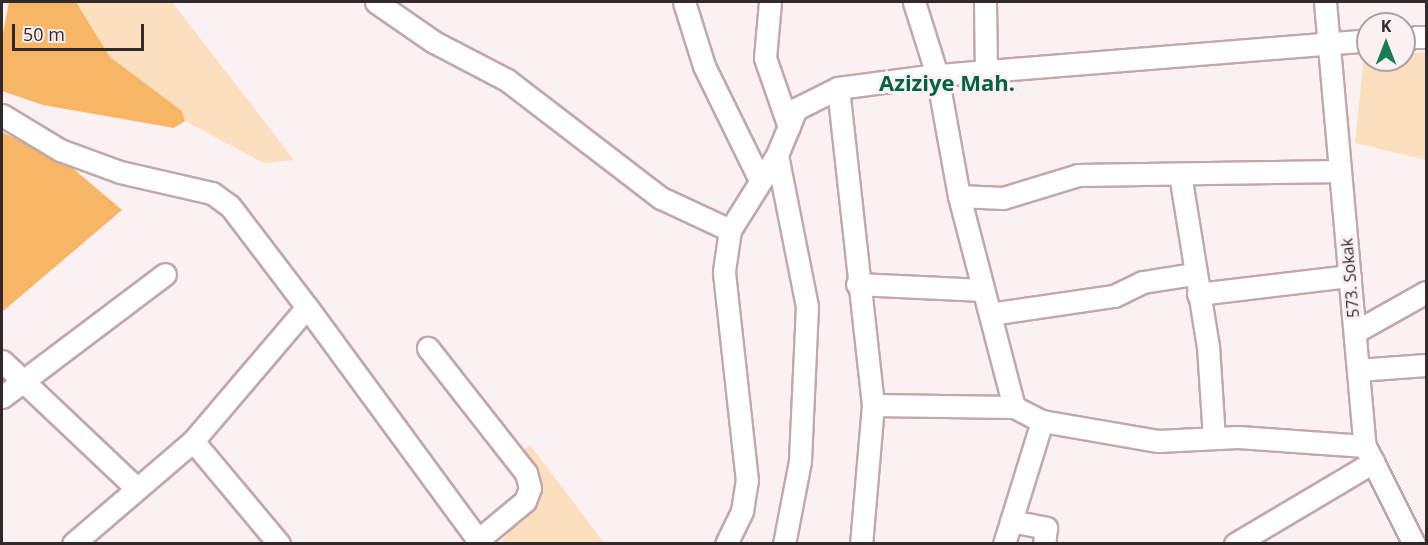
<!DOCTYPE html>
<html>
<head>
<meta charset="utf-8">
<style>
  body { margin:0 }
  #map { position:relative; width:1428px; height:545px; overflow:hidden; background:#fbf0f2; font-family:"Open Sans",sans-serif }
  div>[style] { position:absolute }
  [style*='--x'] { left:calc(var(--x)*1px); top:calc(var(--y)*1px); width:calc(var(--w)*1px); rotate:calc(var(--a)*1deg) }
  .green>* { inset:0; background:#fcdfbf }
  .forest>* { inset:0; background:#f7b566 }
  .roads { filter:drop-shadow(2px 0 #c1a8ab) drop-shadow(-2px 0 #c1a8ab) drop-shadow(0 2px #c1a8ab) drop-shadow(0 -2px #c1a8ab) }
  .minor>* { height:21px; margin:-10.5px; padding:0 10.5px; transform-origin:10.5px; border-radius:10.5px; background:#fff }
  span { translate:-50% -50%; white-space:nowrap; text-align:center; line-height:1.15; -webkit-text-stroke:6px #fbf0f2; paint-order:stroke }
  .street-label { font-size:16px; color:#33292a }
  .district-label { font-size:22px; color:#006441; font-weight:700 }
  .frame { position:absolute; inset:0; border:3px solid #33292a; pointer-events:none }
  .north { position:absolute; left:1356px; top:12px; width:60px; height:60px; box-sizing:border-box; background:#fbf0f2; border:2px solid #aba0a2; border-radius:50%; rotate:0deg; font-size:16px; font-weight:700; line-height:24px; text-align:center; color:#33292a }
  .north::after { content:''; display:block; margin:auto; width:21px; height:27px; background:#197c54; clip-path:polygon(50% 0,100% 100%,50% 72%,0 100%) }
  .scale { position:absolute; left:12px; top:24px; width:132px; height:27px; box-sizing:border-box; border:3px solid #33292a; border-top:0; padding-left:8px; font-size:18px; line-height:21px; white-space:nowrap; color:#33292a; -webkit-text-stroke:4px #fbf0f2; paint-order:stroke }
</style>
</head>
<body>
<div id="map">
  <div class="green">
    <div style="clip-path:polygon(76px 2px,172px 2px,294px 160px,264px 163px,185px 121px,182px 111px,110px 57px)"></div>
    <div style="clip-path:polygon(1426px 52px,1426px 160px,1355px 143px,1364px 57px,1404px 60px,1404px 54px)"></div>
    <div style="clip-path:polygon(530px 445px,604px 543px,499px 544px,537px 500px,540px 483px,522px 451px)"></div>
  </div>
  <div class="forest">
    <div style="clip-path:polygon(9px 2px,76px 2px,110px 57px,182px 111px,185px 121px,174px 128px,43px 105px,2px 91px,2px 39px)"></div>
    <div style="clip-path:polygon(2px 132px,70px 166px,122px 210px,2px 312px)"></div>
  </div>
  <div class="roads">
    <div class="minor">
      <div style="--x:376;--y:2;--w:70;--a:34.6"></div>
      <div style="--x:434;--y:42;--w:82;--a:27.5"></div>
      <div style="--x:507;--y:80;--w:194;--a:37.5"></div>
      <div style="--x:661;--y:198;--w:76;--a:24.9"></div>
      <div style="--x:684;--y:2;--w:67;--a:72.6"></div>
      <div style="--x:704;--y:66;--w:123;--a:63.9"></div>
      <div style="--x:770;--y:2;--w:56;--a:95.1"></div>
      <div style="--x:765;--y:58;--w:73;--a:70.8"></div>
      <div style="--x:914;--y:2;--w:77;--a:72.5"></div>
      <div style="--x:937;--y:75;--w:123;--a:79.7"></div>
      <div style="--x:959;--y:196;--w:218;--a:75.4"></div>
      <div style="--x:985;--y:2;--w:69;--a:89.2"></div>
      <div style="--x:1325;--y:2;--w:446;--a:84.9"></div>
      <div style="--x:1365;--y:446;--w:110;--a:63.4"></div>
      <div style="--x:1404;--y:38;--w:22;--a:-3"></div>
      <div style="--x:838;--y:88;--w:319;--a:83.7"></div>
      <div style="--x:873;--y:405;--w:140;--a:94.9"></div>
      <div style="--x:2;--y:115;--w:68;--a:31.1"></div>
      <div style="--x:60;--y:150;--w:64;--a:20.1"></div>
      <div style="--x:120;--y:172;--w:94;--a:12.9"></div>
      <div style="--x:212;--y:193;--w:22;--a:36"></div>
      <div style="--x:230;--y:206;--w:127;--a:52.7"></div>
      <div style="--x:307;--y:307;--w:176;--a:130.4"></div>
      <div style="--x:193;--y:441;--w:158;--a:139.4"></div>
      <div style="--x:777;--y:155;--w:154;--a:78.8"></div>
      <div style="--x:807;--y:306;--w:155;--a:92.6"></div>
      <div style="--x:800;--y:461;--w:85;--a:100.9"></div>
      <div style="--x:1180;--y:174;--w:174;--a:80.8"></div>
      <div style="--x:1208;--y:346;--w:92;--a:86.3"></div>
      <div style="--x:959;--y:196;--w:44;--a:2.6"></div>
      <div style="--x:1003;--y:198;--w:78;--a:-17"></div>
      <div style="--x:1078;--y:175;--w:262;--a:-0.9"></div>
      <div style="--x:857;--y:284;--w:126;--a:2.7"></div>
      <div style="--x:1198;--y:294;--w:153;--a:-6.8"></div>
      <div style="--x:307;--y:307;--w:289;--a:53.7"></div>
      <div style="--x:478;--y:540;--w:61;--a:-39.7"></div>
      <div style="--x:525;--y:501;--w:14;--a:-69"></div>
      <div style="--x:530;--y:488;--w:16;--a:-105"></div>
      <div style="--x:526;--y:473;--w:159;--a:-128.1"></div>
      <div style="--x:990;--y:314;--w:125;--a:-8.3"></div>
      <div style="--x:1114;--y:296;--w:32;--a:-26"></div>
      <div style="--x:1143;--y:282;--w:52;--a:-8.9"></div>
      <div style="--x:1355;--y:332;--w:81;--a:-29.4"></div>
      <div style="--x:2;--y:361;--w:182;--a:43.4"></div>
      <div style="--x:1358;--y:370;--w:68;--a:-4.2"></div>
      <div style="--x:2;--y:397;--w:204;--a:-37"></div>
      <div style="--x:873;--y:405;--w:141;--a:0.8"></div>
      <div style="--x:1014;--y:407;--w:31;--a:27"></div>
      <div style="--x:1042;--y:421;--w:118;--a:9.8"></div>
      <div style="--x:1158;--y:441;--w:80;--a:-2.9"></div>
      <div style="--x:1238;--y:437;--w:127;--a:4.1"></div>
      <div style="--x:193;--y:441;--w:134;--a:50.1"></div>
      <div style="--x:1011;--y:521;--w:36;--a:11"></div>
      <div style="--x:1046;--y:528;--w:16;--a:97"></div>
      <div style="--x:726;--y:544;--w:37;--a:-64"></div>
      <div style="--x:742;--y:511;--w:30;--a:-81"></div>
      <div style="--x:747;--y:481;--w:211;--a:-96.3"></div>
      <div style="--x:724;--y:271;--w:41;--a:-81.7"></div>
      <div style="--x:730;--y:230;--w:89;--a:-57.9"></div>
      <div style="--x:777;--y:155;--w:50;--a:-67.6"></div>
      <div style="--x:796;--y:109;--w:47;--a:-26.6"></div>
      <div style="--x:838;--y:88;--w:100;--a:-7.5"></div>
      <div style="--x:937;--y:75;--w:432;--a:-4.6"></div>
      <div style="--x:1004;--y:544;--w:129;--a:-72.8"></div>
      <div style="--x:1235;--y:544;--w:161;--a:-30.7"></div>
    </div>
  </div>
  <div class="street-label">
    <span style="left:1350px;top:278px;rotate:-95deg">573. Sokak</span>
  </div>
  <div class="district-label">
    <span style="left:947px;top:83px">Aziziye Mah.</span>
  </div>
  <div class="frame"></div>
  <div class="north">K</div>
  <div class="scale">50 m</div>
</div>
</body>
</html>
